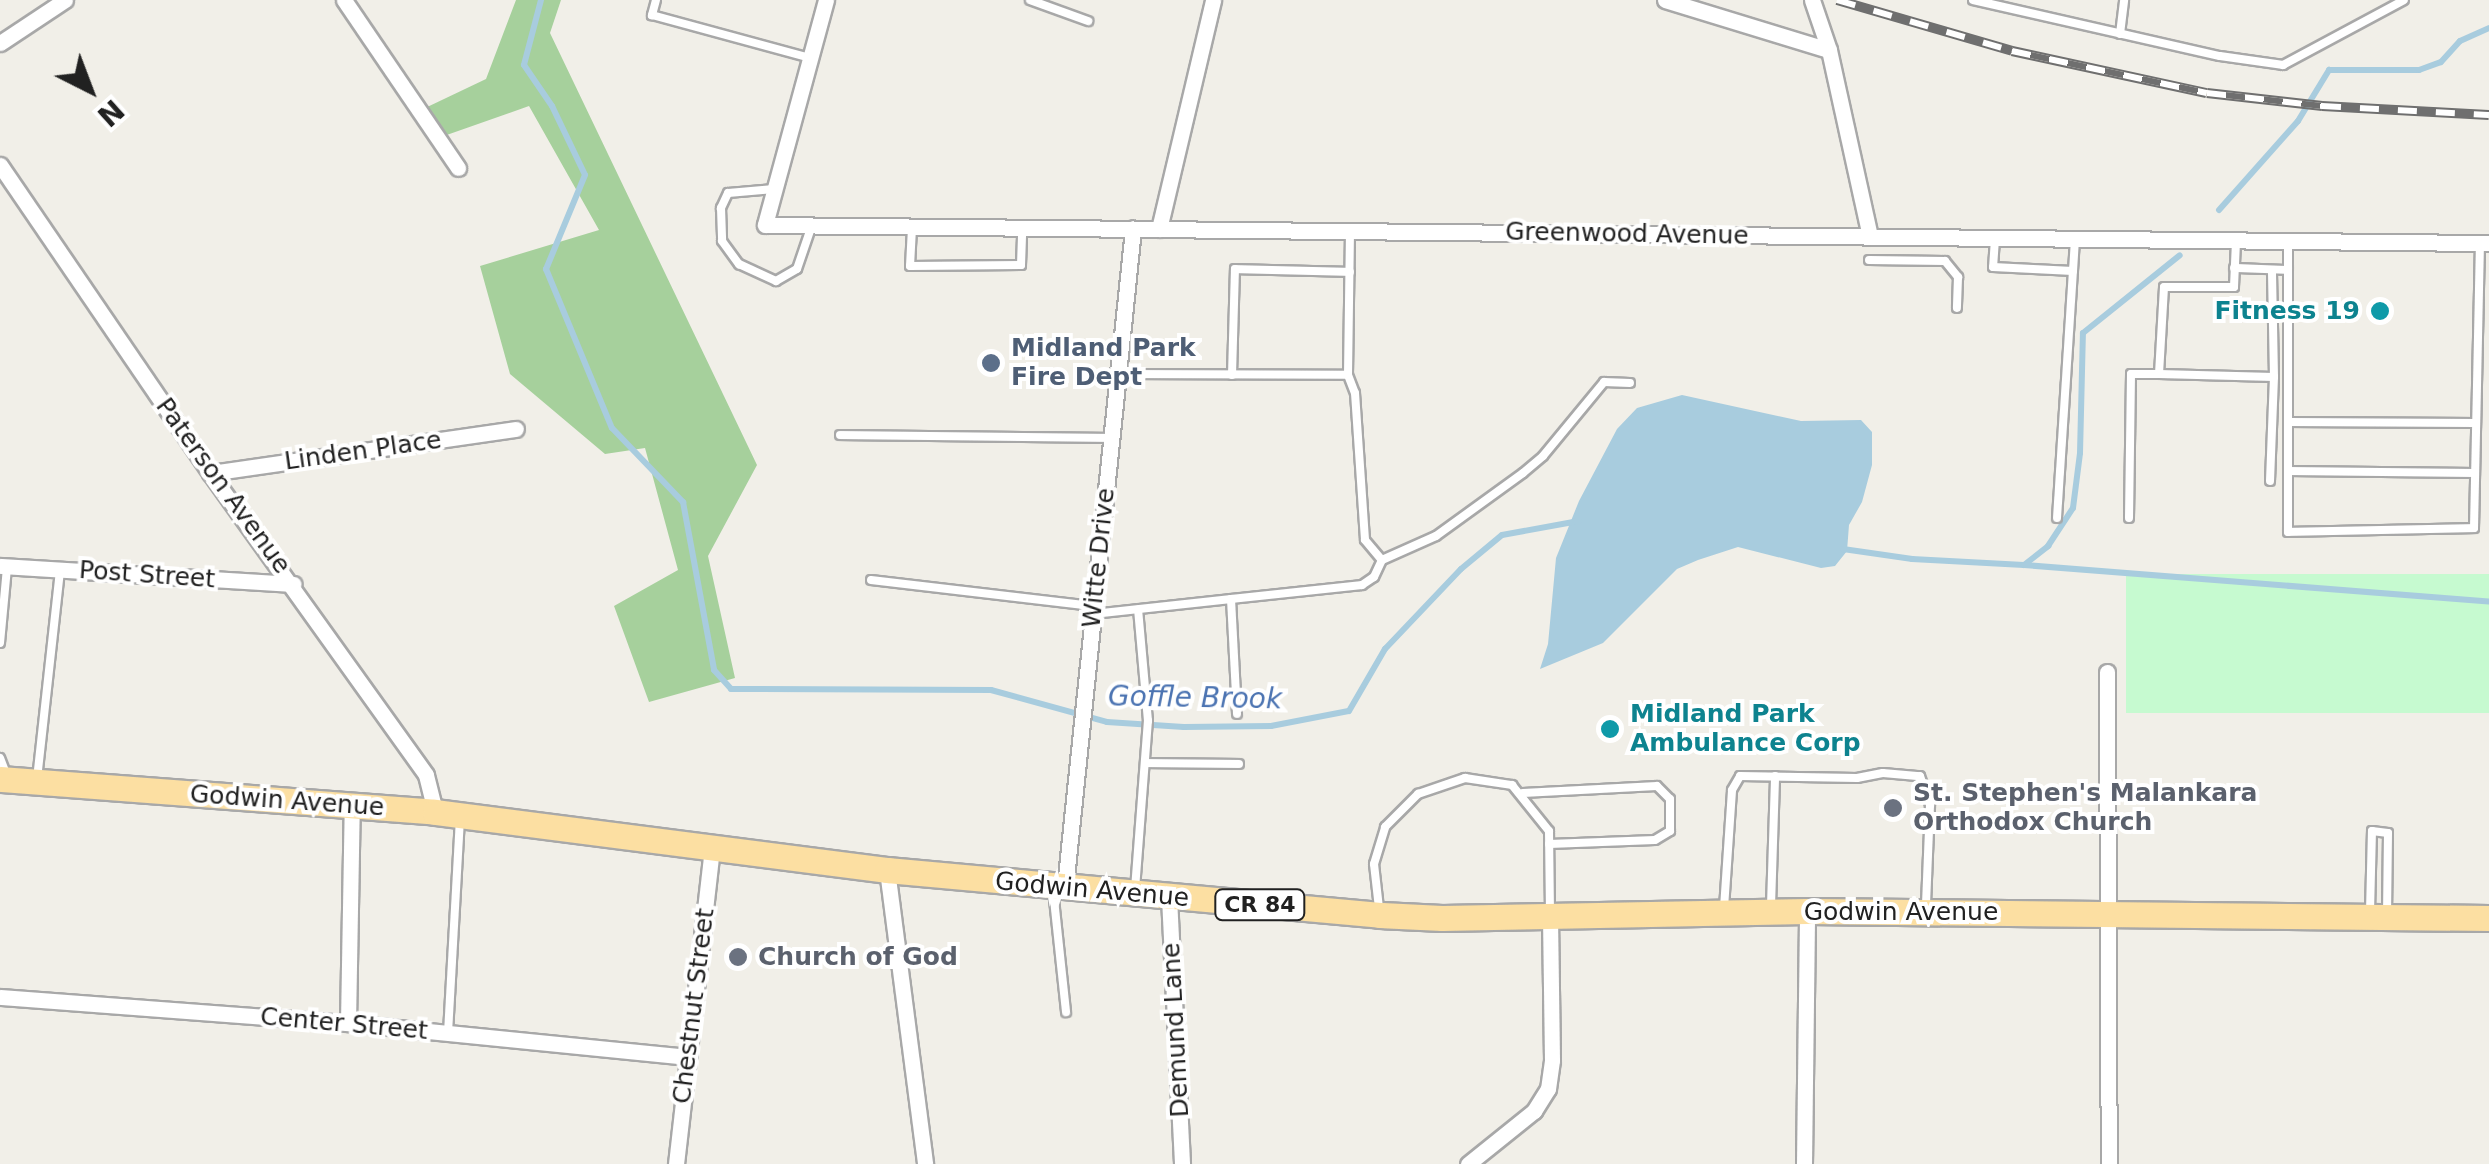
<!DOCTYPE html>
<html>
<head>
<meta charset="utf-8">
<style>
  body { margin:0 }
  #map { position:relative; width:2489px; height:1164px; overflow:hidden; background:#f1efe8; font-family:"DejaVu Sans",sans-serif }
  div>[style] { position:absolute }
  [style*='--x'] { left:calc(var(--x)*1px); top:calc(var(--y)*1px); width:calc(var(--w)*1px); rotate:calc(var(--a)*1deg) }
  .forest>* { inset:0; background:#a6d09c }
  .park>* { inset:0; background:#c6fad0; transform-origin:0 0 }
  .water>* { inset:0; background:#a8ccde }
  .stream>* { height:6px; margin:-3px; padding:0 3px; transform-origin:3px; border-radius:3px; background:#a8ccde }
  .roads { filter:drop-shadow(2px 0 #a8a8a8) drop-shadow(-2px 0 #a8a8a8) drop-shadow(0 2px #a8a8a8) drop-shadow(0 -2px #a8a8a8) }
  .lane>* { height:8px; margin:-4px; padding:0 4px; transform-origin:4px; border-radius:4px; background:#fff }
  .street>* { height:15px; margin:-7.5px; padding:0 7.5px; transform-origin:7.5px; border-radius:7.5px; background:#fff }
  .primary>* { height:25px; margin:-12.5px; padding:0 12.5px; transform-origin:12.5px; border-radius:12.5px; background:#fcdfa2 }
  .rail>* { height:10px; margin-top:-5px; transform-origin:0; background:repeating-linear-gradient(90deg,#fff 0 19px,#6f6f6f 0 38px); box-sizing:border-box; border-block:2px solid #6f6f6f }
  .dots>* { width:28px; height:28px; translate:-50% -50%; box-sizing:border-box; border:5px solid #fff; border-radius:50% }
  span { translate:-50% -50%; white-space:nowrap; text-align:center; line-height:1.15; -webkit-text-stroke:8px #fff; paint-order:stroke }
  .shield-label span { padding:2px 8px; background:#fff; border:2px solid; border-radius:8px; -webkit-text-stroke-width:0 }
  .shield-label { font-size:22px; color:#212121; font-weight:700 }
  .street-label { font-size:25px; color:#212121 }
  .culture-label { font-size:25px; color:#0d838f; font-weight:700 }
  .right { translate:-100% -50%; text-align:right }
  .left { translate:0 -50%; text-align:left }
  .service-label { font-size:25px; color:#4e5e75; font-weight:700 }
  .worship-label { font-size:25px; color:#5b616d; font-weight:700 }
  .water-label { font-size:28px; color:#4c74b2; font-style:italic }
  .north { position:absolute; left:40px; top:40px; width:100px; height:100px; -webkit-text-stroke:8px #fff; paint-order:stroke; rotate:138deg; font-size:28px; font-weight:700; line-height:40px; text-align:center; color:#212121 }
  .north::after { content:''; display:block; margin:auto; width:35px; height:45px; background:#212121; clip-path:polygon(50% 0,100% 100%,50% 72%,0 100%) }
</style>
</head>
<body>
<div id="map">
  <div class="forest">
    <div style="clip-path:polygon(516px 0,561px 0,550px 33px,757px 465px,708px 556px,735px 678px,649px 702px,614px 606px,678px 570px,645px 448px,605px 454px,510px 374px,480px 266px,599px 230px,529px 106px,441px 137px,423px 109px,486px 79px)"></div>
  </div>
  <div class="park">
    <div style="left:2489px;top:574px;width:139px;height:363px;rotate:90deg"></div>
  </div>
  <div class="water">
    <div style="clip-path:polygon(1682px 395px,1801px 421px,1861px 420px,1872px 432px,1872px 465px,1862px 502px,1849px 525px,1847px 551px,1835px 566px,1821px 568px,1738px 547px,1698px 560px,1677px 569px,1603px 643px,1540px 669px,1548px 644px,1556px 558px,1579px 501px,1617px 429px,1637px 408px)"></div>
  </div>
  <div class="stream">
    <div style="--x:541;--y:0;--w:67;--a:104.7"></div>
    <div style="--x:524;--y:65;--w:50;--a:55.7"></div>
    <div style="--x:552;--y:106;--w:76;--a:64.4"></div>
    <div style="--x:585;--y:175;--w:102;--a:112.5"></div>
    <div style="--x:546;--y:269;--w:172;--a:67.5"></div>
    <div style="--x:612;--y:428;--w:103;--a:46.2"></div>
    <div style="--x:683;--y:502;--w:171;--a:79.5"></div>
    <div style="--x:714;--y:670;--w:25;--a:48"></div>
    <div style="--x:731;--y:689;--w:260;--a:0.2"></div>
    <div style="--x:991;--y:690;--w:120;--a:15.4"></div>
    <div style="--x:1107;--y:722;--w:77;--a:3.7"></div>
    <div style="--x:1184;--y:727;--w:87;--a:-0.7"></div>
    <div style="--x:1271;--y:726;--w:79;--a:-10.9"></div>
    <div style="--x:1349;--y:711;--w:72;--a:-59.9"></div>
    <div style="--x:1385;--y:649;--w:110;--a:-46.5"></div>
    <div style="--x:1461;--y:569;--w:53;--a:-39.7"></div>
    <div style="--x:1502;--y:535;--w:78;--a:-10.3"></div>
    <div style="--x:2219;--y:210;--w:119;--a:-48.4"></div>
    <div style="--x:2298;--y:121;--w:60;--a:-58.7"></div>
    <div style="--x:2329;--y:70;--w:90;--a:0"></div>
    <div style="--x:2419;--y:70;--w:23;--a:-20"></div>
    <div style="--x:2441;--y:62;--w:28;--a:-48"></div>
    <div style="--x:2460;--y:41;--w:32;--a:-24"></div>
    <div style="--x:1843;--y:549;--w:70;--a:8.2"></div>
    <div style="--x:1912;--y:559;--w:112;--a:3.1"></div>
    <div style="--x:2024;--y:565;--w:31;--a:-38"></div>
    <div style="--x:2048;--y:546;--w:45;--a:-56.7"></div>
    <div style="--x:2073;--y:508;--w:55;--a:-82.7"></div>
    <div style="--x:2080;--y:453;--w:120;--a:-88.6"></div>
    <div style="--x:2083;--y:333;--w:124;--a:-38.8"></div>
    <div style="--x:2024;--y:565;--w:466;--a:4.5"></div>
  </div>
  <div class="roads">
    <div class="lane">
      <div style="--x:656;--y:0;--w:16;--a:105"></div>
      <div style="--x:652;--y:15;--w:164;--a:15.2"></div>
      <div style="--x:1030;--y:0;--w:62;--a:19.9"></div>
      <div style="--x:1973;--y:0;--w:253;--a:12.8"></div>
      <div style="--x:2220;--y:56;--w:64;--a:8.1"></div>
      <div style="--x:2283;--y:65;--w:137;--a:-28.2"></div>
      <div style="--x:2120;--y:34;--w:34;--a:-83"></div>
      <div style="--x:774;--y:189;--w:46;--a:175"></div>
      <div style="--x:728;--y:193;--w:17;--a:115"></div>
      <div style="--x:721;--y:208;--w:33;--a:88"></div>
      <div style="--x:722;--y:241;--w:29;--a:54"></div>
      <div style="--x:739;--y:264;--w:41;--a:24.7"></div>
      <div style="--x:776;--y:281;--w:24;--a:-30"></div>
      <div style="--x:797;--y:269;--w:46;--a:-71.2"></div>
      <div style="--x:912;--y:228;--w:38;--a:93"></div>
      <div style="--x:910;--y:266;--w:111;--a:-0.5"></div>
      <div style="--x:1021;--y:265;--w:37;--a:-88"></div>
      <div style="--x:1350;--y:231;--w:144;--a:90.8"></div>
      <div style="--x:1348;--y:375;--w:19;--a:69"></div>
      <div style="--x:1355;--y:393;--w:147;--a:86.1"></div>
      <div style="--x:1365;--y:540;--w:26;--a:50"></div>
      <div style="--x:1382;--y:560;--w:59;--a:-24"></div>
      <div style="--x:1436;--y:536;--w:107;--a:-35.9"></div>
      <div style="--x:1523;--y:473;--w:26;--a:-40"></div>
      <div style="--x:1543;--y:456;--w:96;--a:-50.5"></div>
      <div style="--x:1604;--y:382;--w:26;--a:2"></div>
      <div style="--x:1995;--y:239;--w:28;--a:94"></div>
      <div style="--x:1993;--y:267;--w:80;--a:2.9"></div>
      <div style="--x:2288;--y:242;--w:290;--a:90"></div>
      <div style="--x:2288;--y:532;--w:186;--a:-1.2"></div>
      <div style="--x:2474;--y:528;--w:285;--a:-88.8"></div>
      <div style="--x:1869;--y:260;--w:76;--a:0.8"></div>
      <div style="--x:1945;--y:261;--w:21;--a:51"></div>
      <div style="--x:1958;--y:277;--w:31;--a:92"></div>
      <div style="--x:2234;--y:268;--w:54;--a:2.1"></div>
      <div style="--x:1118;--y:374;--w:230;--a:0.2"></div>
      <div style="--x:2159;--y:374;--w:115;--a:1.5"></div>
      <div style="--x:2274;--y:377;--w:107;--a:-91.1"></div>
      <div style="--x:1232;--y:375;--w:106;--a:-88.4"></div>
      <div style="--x:1235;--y:269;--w:115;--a:1.5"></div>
      <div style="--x:2288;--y:422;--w:188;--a:0.3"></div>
      <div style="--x:840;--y:435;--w:272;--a:0.6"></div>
      <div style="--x:2288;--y:471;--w:187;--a:0.6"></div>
      <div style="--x:2270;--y:481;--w:104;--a:-87.8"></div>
      <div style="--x:2057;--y:518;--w:279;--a:-86.3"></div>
      <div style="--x:2129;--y:518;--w:144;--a:-89.2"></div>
      <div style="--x:2131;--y:374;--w:28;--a:0"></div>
      <div style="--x:2159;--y:374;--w:87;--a:-86.7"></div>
      <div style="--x:2164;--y:287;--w:70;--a:0"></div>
      <div style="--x:2234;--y:287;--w:46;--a:-87.5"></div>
      <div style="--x:871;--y:580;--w:225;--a:6.7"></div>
      <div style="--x:1231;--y:599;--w:132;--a:-6.1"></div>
      <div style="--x:1362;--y:585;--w:14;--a:-34"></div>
      <div style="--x:1374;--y:577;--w:19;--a:-65"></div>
      <div style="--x:1093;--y:614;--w:139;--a:-6.2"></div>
      <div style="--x:1231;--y:599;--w:115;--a:87"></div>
      <div style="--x:0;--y:643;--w:75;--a:-84.7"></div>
      <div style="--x:0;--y:758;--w:19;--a:69"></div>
      <div style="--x:1145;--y:763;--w:94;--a:0.6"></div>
      <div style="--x:37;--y:779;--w:210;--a:-83.7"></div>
      <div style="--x:1523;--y:793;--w:134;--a:-3"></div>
      <div style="--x:1657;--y:786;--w:18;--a:45"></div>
      <div style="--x:1670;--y:799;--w:32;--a:90"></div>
      <div style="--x:1670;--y:831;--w:17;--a:149"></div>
      <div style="--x:1655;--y:840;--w:106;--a:177.8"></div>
      <div style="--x:1135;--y:889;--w:169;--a:-85.6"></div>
      <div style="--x:1148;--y:721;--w:112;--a:-95.1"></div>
      <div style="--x:1053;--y:890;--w:123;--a:83.9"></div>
      <div style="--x:1771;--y:906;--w:130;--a:-88.2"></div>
      <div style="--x:1379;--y:908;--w:44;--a:-96.5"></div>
      <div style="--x:1374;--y:864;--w:39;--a:-73"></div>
      <div style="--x:1385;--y:827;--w:47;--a:-45"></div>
      <div style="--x:1418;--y:794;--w:50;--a:-18.8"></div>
      <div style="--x:1465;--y:778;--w:48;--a:8.5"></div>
      <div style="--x:1512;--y:785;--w:59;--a:51.2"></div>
      <div style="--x:1549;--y:831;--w:79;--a:89.3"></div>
      <div style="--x:1724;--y:908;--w:118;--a:-86.1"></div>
      <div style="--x:1732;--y:790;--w:16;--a:-60"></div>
      <div style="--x:1740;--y:776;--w:117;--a:1"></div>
      <div style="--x:1857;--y:778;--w:26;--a:-11"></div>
      <div style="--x:1883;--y:773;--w:37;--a:5"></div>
      <div style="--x:1920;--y:776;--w:31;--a:71"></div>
      <div style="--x:1930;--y:805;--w:100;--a:92.3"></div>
      <div style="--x:2370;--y:912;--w:81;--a:-88.6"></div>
      <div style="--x:2372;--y:831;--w:16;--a:7"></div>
      <div style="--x:2388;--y:833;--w:79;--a:90.7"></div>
      <div style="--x:448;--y:1033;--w:215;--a:-86.8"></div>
    </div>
    <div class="street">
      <div style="--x:344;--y:0;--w:203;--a:55.8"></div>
      <div style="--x:826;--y:0;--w:233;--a:105.2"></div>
      <div style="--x:765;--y:225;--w:1724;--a:0.6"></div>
      <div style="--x:1665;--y:0;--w:171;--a:17"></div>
      <div style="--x:1812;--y:0;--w:53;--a:71.2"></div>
      <div style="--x:1829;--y:50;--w:191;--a:77.6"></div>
      <div style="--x:0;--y:43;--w:78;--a:-33.5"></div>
      <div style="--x:0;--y:165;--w:373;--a:55.7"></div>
      <div style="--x:210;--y:473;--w:371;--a:54.4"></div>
      <div style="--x:426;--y:775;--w:38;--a:76"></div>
      <div style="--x:1159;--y:229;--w:235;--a:-76.7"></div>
      <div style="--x:210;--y:473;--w:309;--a:-8.2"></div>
      <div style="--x:0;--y:566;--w:294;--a:3.5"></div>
      <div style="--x:2107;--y:672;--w:492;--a:89.8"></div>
      <div style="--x:887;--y:870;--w:296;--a:82.6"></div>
      <div style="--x:1065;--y:887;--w:662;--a:-84.1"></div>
      <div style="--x:1169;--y:897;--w:267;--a:87.2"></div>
      <div style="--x:0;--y:997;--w:349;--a:4.3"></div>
      <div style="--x:348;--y:1023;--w:342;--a:5.7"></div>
      <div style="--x:348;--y:1023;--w:220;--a:-89"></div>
      <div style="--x:676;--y:1164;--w:319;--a:-83.5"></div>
      <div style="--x:1468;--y:1164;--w:85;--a:-38.8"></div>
      <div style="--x:1534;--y:1111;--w:26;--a:-58"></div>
      <div style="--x:1548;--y:1089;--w:29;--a:-82"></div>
      <div style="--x:1552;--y:1060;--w:145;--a:-90.8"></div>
      <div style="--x:1804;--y:1164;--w:253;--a:-89.3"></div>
    </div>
    <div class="primary">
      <div style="--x:0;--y:779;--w:436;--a:4.3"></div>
      <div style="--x:435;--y:812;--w:456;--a:7.3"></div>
      <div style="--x:887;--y:870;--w:495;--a:5.2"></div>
      <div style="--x:1380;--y:915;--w:62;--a:2.8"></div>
      <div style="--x:1442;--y:918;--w:365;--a:-1.1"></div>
      <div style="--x:1807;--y:911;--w:682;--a:0.59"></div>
    </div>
  </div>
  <div class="rail">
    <div style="--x:1837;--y:0;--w:182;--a:16.2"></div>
    <div style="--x:2012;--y:51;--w:199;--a:12.2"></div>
    <div style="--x:2207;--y:93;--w:116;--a:6.4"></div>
    <div style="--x:2322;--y:106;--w:167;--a:3.1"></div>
  </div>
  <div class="dots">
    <div style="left:2380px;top:311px;background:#0f9aa8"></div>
    <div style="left:991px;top:363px;background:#5c6f8a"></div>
    <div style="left:1610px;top:729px;background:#0f9aa8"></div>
    <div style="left:1893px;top:808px;background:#6b7280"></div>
    <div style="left:738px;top:957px;background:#6b7280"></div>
  </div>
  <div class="shield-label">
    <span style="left:1260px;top:905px">CR 84</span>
  </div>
  <div class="street-label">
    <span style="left:1627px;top:234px;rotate:1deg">Greenwood Avenue</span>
    <span style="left:363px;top:451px;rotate:-8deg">Linden Place</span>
    <span style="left:223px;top:486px;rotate:54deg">Paterson Avenue</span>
    <span style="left:1099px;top:558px;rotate:-84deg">Witte Drive</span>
    <span style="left:147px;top:575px;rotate:4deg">Post Street</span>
    <span style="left:287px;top:801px;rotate:4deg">Godwin Avenue</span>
    <span style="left:1092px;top:890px;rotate:5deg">Godwin Avenue</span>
    <span style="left:1901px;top:912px">Godwin Avenue</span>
    <span style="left:694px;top:1006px;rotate:-83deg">Chestnut Street</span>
    <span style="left:344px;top:1024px;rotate:5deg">Center Street</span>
    <span style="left:1176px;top:1030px;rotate:-93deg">Demund Lane</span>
  </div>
  <div class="culture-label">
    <span class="right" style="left:2360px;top:311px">Fitness 19</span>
    <span class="left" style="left:1630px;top:729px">Midland Park<br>Ambulance Corp</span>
  </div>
  <div class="service-label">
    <span class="left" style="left:1011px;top:363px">Midland Park<br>Fire Dept</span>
  </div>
  <div class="worship-label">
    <span class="left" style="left:1913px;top:808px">St. Stephen's Malankara<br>Orthodox Church</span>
    <span class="left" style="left:758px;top:957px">Church of God</span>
  </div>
  <div class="water-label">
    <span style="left:1195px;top:698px;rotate:1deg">Goffle Brook</span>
  </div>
  <div class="north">N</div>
</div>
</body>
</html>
